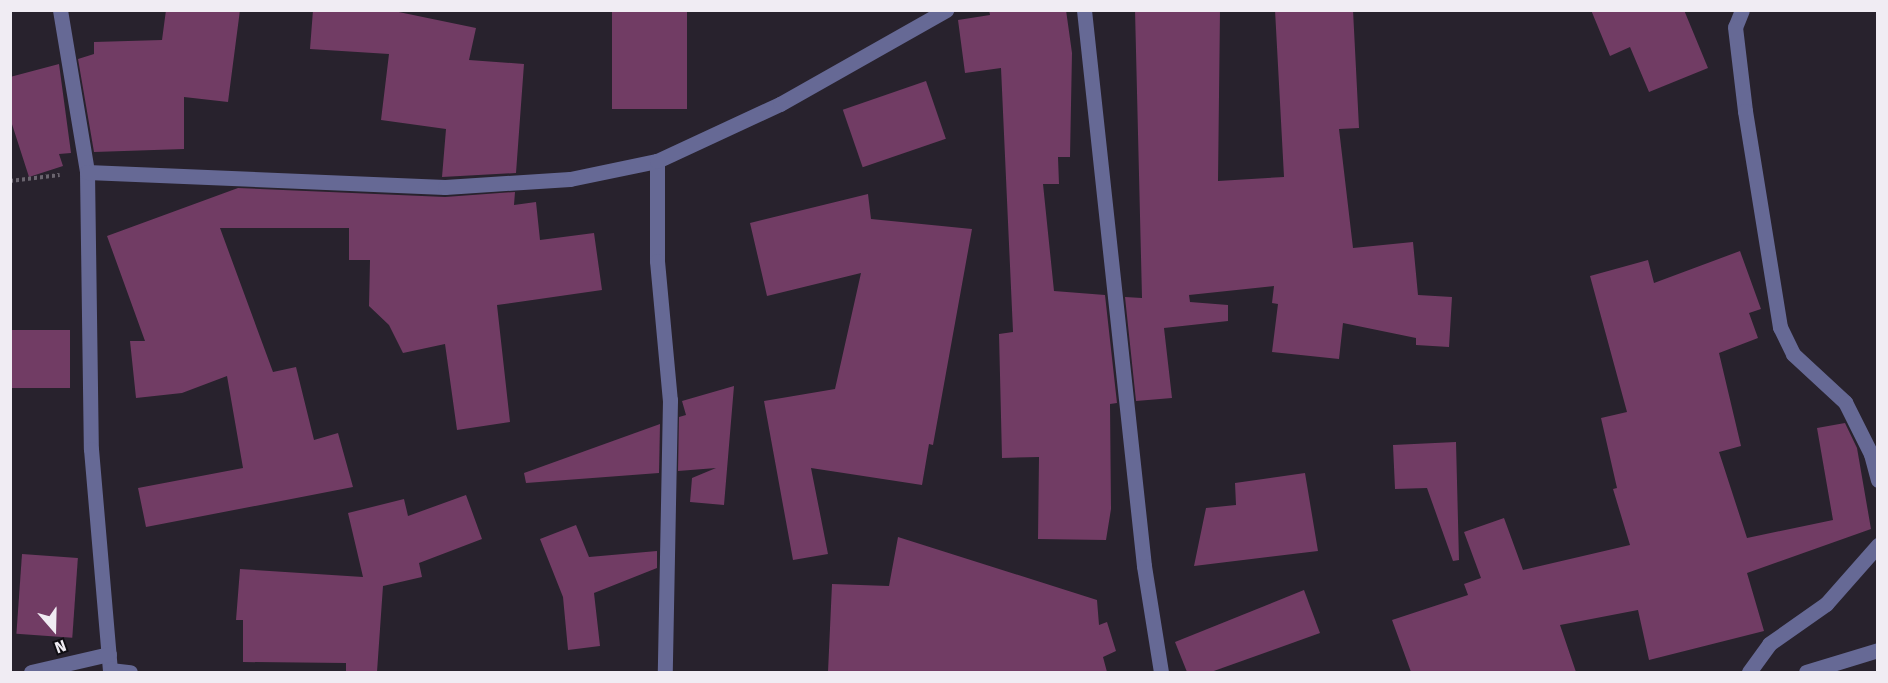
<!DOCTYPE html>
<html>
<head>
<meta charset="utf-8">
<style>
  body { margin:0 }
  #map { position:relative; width:1888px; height:683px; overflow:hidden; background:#28222d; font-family:"Fira Sans",sans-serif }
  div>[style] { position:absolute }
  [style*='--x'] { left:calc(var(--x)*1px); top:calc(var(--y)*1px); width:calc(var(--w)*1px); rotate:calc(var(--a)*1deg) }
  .building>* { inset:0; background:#713c64; transform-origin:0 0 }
  .path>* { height:4px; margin-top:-2px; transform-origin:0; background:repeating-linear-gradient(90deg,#6a646e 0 3px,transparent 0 6px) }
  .minor>* { height:15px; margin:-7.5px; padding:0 7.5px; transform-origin:7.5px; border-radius:7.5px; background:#666995 }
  span { translate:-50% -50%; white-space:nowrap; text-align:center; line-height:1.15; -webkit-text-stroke:5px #0f0d12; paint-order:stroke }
  .frame { position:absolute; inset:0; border:12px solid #f0ecf3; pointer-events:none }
  .north { position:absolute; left:24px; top:599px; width:60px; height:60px; -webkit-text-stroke:4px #0f0d12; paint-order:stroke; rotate:160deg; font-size:16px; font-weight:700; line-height:24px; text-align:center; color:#f0ecf3 }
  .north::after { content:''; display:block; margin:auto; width:21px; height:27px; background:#f0ecf3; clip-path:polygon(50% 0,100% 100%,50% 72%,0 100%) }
</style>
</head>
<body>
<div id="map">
  <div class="building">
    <div style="clip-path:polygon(166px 10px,240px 10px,228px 102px,184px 97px,184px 149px,94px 152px,78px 59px,94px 54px,94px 42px,162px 40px)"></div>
    <div style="clip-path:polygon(313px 10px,389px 10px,476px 28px,469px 60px,524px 64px,516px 173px,442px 177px,446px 129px,381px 120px,389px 54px,310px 49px)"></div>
    <div style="left:612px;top:10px;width:75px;height:99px"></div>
    <div style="clip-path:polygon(989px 10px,1066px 10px,1072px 53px,1070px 157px,1058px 157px,1059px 184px,1043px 184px,1054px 291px,1105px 295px,1117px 403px,1110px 404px,1111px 509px,1106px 540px,1038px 539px,1039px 457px,1002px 458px,999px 334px,1013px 332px,1001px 68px,965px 73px,958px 20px,990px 15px)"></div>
    <div style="clip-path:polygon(1135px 10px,1220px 10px,1218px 181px,1284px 177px,1275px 10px,1353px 10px,1359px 128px,1339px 129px,1353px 248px,1413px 242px,1418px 295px,1452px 297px,1449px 347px,1416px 345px,1416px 338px,1343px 323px,1339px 359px,1272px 352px,1278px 304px,1272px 303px,1274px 286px,1189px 295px,1190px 302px,1228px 305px,1228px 321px,1164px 328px,1172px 398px,1136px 401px,1125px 297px,1142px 298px)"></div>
    <div style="clip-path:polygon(1591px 10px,1684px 10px,1708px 68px,1649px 92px,1630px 47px,1610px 56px)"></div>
    <div style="clip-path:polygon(59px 64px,71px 153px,59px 154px,63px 166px,29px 177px,10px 118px,10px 77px)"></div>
    <div style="left:926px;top:81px;width:61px;height:88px;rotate:71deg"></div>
    <div style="clip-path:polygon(238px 188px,445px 197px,515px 192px,514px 205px,536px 202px,540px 240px,594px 233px,602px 290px,497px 305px,510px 422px,457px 430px,445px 344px,403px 353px,389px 325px,369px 306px,370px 260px,349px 260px,349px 228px,220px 228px,273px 372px,296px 367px,314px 440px,338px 433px,353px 487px,146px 527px,138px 488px,243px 468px,227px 376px,182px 393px,136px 398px,130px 341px,145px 341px,107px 236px)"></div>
    <div style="clip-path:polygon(868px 194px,871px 219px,972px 229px,933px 445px,929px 444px,922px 485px,811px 468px,828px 554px,793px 560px,764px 401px,835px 389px,861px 273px,767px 296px,750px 223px)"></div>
    <div style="clip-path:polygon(1740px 251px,1761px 309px,1749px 313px,1758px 338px,1719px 353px,1741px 446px,1719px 452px,1747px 538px,1833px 520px,1817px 428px,1845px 423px,1857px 448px,1871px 529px,1747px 573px,1764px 631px,1649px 660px,1638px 610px,1560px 625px,1576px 672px,1411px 672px,1392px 620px,1468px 595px,1464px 584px,1481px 578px,1464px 532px,1504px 518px,1523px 570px,1630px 545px,1613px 489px,1617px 488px,1601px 418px,1627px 412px,1590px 276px,1648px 260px,1654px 283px)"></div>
    <div style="left:10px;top:330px;width:60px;height:58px"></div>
    <div style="clip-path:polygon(734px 386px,724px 505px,690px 502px,692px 478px,716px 468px,678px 471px,679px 417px,686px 415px,682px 401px)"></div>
    <div style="clip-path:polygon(660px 424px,659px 473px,526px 483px,524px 473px)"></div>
    <div style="clip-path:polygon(1456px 442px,1459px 560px,1453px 561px,1427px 488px,1395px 489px,1393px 445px)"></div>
    <div style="clip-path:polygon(1305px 473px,1318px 551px,1194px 566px,1206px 508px,1236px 505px,1235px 483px)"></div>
    <div style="clip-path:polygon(466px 495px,482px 539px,419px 563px,422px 577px,383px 586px,377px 672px,346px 672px,346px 663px,243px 662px,243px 620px,236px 620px,240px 569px,363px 577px,348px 513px,404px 499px,408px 516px)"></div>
    <div style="clip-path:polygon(576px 525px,589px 557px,657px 551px,657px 568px,594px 593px,600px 646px,568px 650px,563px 597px,540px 539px)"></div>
    <div style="clip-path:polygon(898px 537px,1097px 600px,1099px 625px,1107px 622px,1116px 651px,1103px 657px,1107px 672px,828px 672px,832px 584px,889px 586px)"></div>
    <div style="left:22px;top:554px;width:56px;height:80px;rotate:4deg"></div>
    <div style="clip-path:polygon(1304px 590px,1320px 633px,1211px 672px,1187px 672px,1175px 642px)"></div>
  </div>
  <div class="path">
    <div style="--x:10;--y:181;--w:50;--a:-6.8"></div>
  </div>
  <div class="minor">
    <div style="--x:60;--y:10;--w:164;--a:80.5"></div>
    <div style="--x:87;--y:172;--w:277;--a:89.2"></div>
    <div style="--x:91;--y:449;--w:224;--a:85.1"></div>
    <div style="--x:1084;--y:10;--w:559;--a:83.84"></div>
    <div style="--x:1144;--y:566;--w:107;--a:80.9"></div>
    <div style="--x:1742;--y:10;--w:18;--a:112"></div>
    <div style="--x:1735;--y:27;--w:85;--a:83.2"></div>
    <div style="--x:1745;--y:111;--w:219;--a:80.8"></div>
    <div style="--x:1780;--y:327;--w:30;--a:64"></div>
    <div style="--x:1793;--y:354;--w:71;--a:42.7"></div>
    <div style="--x:1845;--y:402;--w:58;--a:63.4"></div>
    <div style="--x:1871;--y:454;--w:27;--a:75"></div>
    <div style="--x:657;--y:161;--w:100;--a:90"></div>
    <div style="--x:657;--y:261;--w:140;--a:84.7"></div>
    <div style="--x:670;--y:400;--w:272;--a:91.1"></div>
    <div style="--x:87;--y:172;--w:358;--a:2.4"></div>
    <div style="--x:445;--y:187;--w:125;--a:-3.7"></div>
    <div style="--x:570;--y:179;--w:89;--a:-11.7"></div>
    <div style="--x:657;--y:161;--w:136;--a:-24.9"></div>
    <div style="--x:780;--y:104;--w:191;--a:-29.5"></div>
    <div style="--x:110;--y:670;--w:20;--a:6"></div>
    <div style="--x:31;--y:672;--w:80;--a:-13"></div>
    <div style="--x:1749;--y:672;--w:34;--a:-54"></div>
    <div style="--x:1769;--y:644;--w:70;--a:-35.1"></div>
    <div style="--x:1826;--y:604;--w:79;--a:-48.6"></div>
    <div style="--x:1806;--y:672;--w:75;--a:-17"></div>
  </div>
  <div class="frame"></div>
  <div class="north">N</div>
</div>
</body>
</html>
